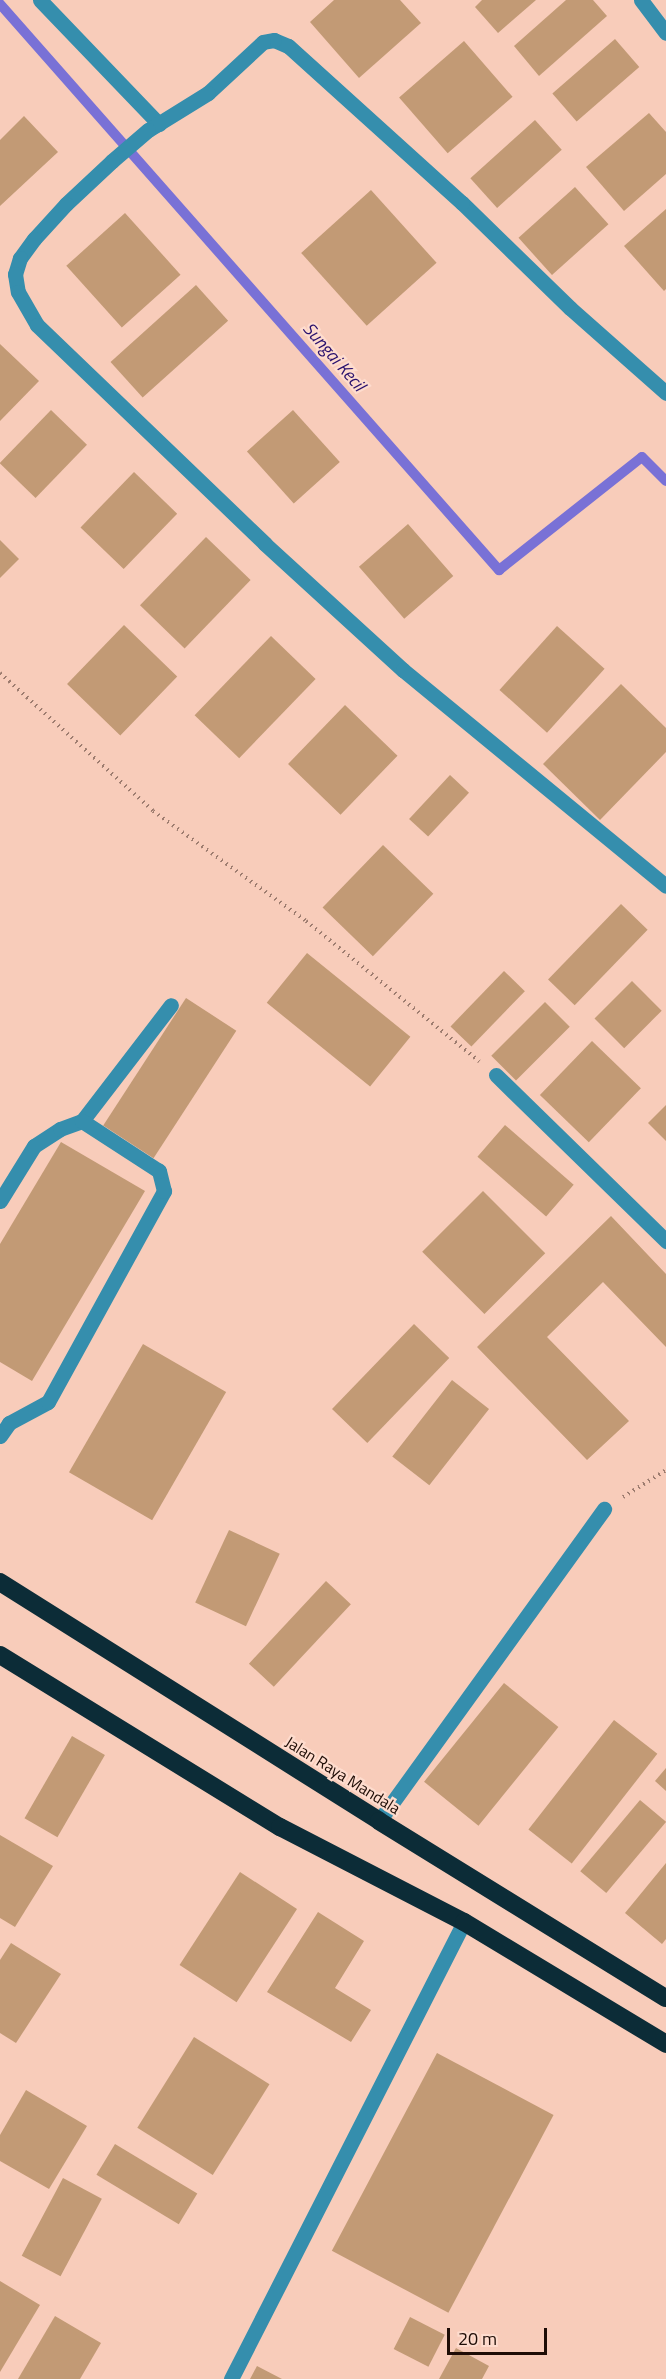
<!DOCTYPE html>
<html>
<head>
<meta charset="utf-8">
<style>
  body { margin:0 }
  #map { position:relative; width:666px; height:2379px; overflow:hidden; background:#f8ccba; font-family:"Titillium Web",sans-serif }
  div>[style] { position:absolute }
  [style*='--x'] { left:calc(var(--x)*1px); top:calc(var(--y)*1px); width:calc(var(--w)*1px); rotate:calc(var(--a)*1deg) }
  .stream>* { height:10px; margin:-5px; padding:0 5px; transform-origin:5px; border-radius:5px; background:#7971d6 }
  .building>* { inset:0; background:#c29a75; transform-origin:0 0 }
  .path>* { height:4px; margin-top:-2px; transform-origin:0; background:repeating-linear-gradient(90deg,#9d7c6f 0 1.5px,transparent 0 6px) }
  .lane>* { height:15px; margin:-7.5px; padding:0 7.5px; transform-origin:7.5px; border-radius:7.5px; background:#358ead }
  .street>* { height:15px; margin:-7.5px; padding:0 7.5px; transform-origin:7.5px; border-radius:7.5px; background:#358ead }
  .highway>* { height:18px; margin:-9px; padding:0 9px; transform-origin:9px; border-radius:9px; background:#0c2c37 }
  span { translate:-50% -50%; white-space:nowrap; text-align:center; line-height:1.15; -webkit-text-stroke:4.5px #fedcce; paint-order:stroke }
  .street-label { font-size:16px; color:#1f0d06 }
  .water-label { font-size:18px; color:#280f6c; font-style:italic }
  .scale { position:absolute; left:447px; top:2328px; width:100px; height:27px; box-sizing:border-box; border:3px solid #1f0d06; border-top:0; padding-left:8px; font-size:18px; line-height:21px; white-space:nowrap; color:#1f0d06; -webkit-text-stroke:4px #fedcce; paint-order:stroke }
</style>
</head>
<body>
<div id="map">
  <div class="stream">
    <div style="--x:0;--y:4;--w:755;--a:48.6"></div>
    <div style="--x:499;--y:570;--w:182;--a:-38.3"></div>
    <div style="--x:642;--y:457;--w:34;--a:45"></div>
  </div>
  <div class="building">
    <div style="clip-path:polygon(334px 0,400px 0,421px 23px,359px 78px,310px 22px)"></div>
    <div style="clip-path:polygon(482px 0,536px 0,498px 33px,475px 7px)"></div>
    <div style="clip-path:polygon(566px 0,593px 0,607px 16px,539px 76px,514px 46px)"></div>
    <div style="left:615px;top:39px;width:37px;height:83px;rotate:49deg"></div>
    <div style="left:464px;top:41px;width:74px;height:86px;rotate:49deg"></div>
    <div style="clip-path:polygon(649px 113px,666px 132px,666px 174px,624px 211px,586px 167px)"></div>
    <div style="clip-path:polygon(24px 116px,58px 152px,0 206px,0 140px)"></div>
    <div style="left:535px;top:120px;width:40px;height:87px;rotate:48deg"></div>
    <div style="left:575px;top:187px;width:50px;height:76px;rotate:48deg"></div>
    <div style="left:371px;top:190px;width:98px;height:94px;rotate:48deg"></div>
    <div style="clip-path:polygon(666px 209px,666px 289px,664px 291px,624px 246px)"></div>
    <div style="left:125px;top:213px;width:83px;height:79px;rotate:48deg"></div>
    <div style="left:196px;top:285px;width:48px;height:115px;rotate:48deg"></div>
    <div style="clip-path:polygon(0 344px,39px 381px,0 421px)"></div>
    <div style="left:51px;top:410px;width:50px;height:74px;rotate:44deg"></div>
    <div style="left:293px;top:410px;width:70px;height:62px;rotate:48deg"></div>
    <div style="left:134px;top:472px;width:60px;height:77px;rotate:44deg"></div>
    <div style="left:408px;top:524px;width:69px;height:65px;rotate:49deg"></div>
    <div style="left:206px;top:537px;width:62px;height:95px;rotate:44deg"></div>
    <div style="clip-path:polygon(0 540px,19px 559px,0 578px)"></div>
    <div style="left:124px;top:625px;width:74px;height:82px;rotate:44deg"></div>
    <div style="left:557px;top:626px;width:64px;height:86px;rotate:42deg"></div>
    <div style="left:271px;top:636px;width:62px;height:110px;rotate:44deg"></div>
    <div style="clip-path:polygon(621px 684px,666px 728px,666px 752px,600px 820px,543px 764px)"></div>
    <div style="left:345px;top:705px;width:73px;height:82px;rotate:44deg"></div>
    <div style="left:450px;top:775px;width:26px;height:60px;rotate:43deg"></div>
    <div style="left:383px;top:845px;width:70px;height:87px;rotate:44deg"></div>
    <div style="left:621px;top:904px;width:37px;height:105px;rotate:44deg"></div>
    <div style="left:307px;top:953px;width:133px;height:64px;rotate:39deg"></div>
    <div style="left:504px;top:971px;width:29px;height:77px;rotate:44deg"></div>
    <div style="left:632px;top:981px;width:42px;height:53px;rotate:45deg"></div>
    <div style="left:186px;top:998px;width:60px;height:152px;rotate:33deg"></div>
    <div style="left:545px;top:1002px;width:35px;height:76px;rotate:45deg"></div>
    <div style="left:592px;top:1041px;width:68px;height:75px;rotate:44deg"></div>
    <div style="clip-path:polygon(666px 1105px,666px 1141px,648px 1123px)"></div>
    <div style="left:505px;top:1125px;width:91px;height:42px;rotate:41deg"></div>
    <div style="clip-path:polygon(61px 1142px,145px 1191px,32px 1381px,0 1362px,0 1244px)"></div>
    <div style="left:483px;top:1191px;width:88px;height:86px;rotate:45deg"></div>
    <div style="clip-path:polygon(611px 1216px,666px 1274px,666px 1347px,603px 1282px,547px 1337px,629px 1421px,587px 1460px,477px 1347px)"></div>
    <div style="left:414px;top:1324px;width:49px;height:118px;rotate:44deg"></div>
    <div style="left:143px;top:1344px;width:96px;height:148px;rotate:30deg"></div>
    <div style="left:452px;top:1380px;width:47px;height:97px;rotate:38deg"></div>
    <div style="left:229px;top:1530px;width:56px;height:80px;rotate:25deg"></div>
    <div style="left:326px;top:1581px;width:34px;height:113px;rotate:43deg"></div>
    <div style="left:504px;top:1683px;width:70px;height:127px;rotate:39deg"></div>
    <div style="left:614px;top:1720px;width:55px;height:139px;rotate:38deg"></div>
    <div style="left:72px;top:1736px;width:38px;height:95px;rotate:30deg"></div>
    <div style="clip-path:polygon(666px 1768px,666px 1791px,655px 1781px)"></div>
    <div style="left:640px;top:1800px;width:34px;height:93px;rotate:40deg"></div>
    <div style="clip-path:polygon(0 1835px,53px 1866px,15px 1927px,0 1918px)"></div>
    <div style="clip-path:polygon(666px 1863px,666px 1939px,662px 1944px,625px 1913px)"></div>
    <div style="left:240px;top:1872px;width:68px;height:111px;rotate:33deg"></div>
    <div style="clip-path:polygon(318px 1912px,364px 1941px,335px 1988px,371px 2010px,351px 2042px,267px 1992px)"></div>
    <div style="clip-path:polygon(11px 1943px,61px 1974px,16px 2043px,0 2033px,0 1960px)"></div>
    <div style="left:194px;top:2037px;width:89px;height:107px;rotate:32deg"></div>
    <div style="left:437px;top:2053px;width:132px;height:224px;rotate:28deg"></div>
    <div style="clip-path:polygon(26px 2090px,87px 2126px,49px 2189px,0 2161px,0 2135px)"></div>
    <div style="left:115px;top:2144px;width:96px;height:36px;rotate:31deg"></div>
    <div style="left:63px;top:2178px;width:44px;height:88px;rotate:28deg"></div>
    <div style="clip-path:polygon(0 2281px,40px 2305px,0 2372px)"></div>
    <div style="clip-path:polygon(55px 2316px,101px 2343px,80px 2379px,18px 2379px)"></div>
    <div style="left:410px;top:2317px;width:39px;height:36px;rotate:27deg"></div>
    <div style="clip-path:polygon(456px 2348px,489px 2366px,482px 2379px,439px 2379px)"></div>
    <div style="clip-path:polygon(257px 2366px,282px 2379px,250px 2379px)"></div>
  </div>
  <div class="path">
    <div style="--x:0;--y:673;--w:206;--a:42"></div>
    <div style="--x:153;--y:811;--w:188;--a:35.7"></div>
    <div style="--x:306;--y:921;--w:223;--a:39"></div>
    <div style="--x:623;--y:1497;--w:51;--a:-32.1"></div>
  </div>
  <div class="lane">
    <div style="--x:0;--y:1201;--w:65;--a:-58.3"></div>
    <div style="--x:34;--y:1146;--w:31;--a:-33"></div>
    <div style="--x:60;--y:1129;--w:23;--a:-20"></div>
    <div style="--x:82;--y:1121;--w:146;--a:-52.5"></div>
    <div style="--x:0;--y:1436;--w:16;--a:-55"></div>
    <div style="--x:9;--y:1423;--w:44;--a:-28.3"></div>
    <div style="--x:48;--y:1402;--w:241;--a:-61.2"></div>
    <div style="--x:164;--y:1191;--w:21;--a:-104"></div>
    <div style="--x:159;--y:1171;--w:92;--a:-147"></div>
  </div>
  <div class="street">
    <div style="--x:40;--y:0;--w:172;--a:46.2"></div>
    <div style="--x:641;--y:0;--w:41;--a:52.9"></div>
    <div style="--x:666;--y:393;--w:128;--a:-138.5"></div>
    <div style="--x:570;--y:308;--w:151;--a:-135.8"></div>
    <div style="--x:462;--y:203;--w:234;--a:-137.9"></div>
    <div style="--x:288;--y:46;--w:15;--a:-157"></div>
    <div style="--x:274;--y:40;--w:11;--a:170"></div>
    <div style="--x:263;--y:42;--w:75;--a:137.2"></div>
    <div style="--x:208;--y:93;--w:70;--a:148.3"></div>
    <div style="--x:148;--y:130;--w:48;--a:139.3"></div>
    <div style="--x:112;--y:161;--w:63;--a:136.9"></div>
    <div style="--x:66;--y:204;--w:47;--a:132.4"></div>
    <div style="--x:34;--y:239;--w:24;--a:126"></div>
    <div style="--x:20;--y:258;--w:17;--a:107"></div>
    <div style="--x:15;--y:274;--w:18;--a:81"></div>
    <div style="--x:18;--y:292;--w:38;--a:60"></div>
    <div style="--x:37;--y:325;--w:316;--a:43.8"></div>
    <div style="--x:265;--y:544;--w:187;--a:42.4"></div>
    <div style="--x:403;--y:670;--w:340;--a:39.4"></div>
    <div style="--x:496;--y:1075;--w:238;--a:44.3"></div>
    <div style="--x:379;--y:1821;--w:385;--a:-54.2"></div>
    <div style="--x:231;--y:2379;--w:513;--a:-62.99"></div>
  </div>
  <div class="highway">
    <div style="--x:0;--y:1582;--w:448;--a:32.2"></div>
    <div style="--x:379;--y:1821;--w:337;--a:31.7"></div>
    <div style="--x:0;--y:1655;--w:329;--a:31.6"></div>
    <div style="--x:280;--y:1827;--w:207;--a:27.3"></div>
    <div style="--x:464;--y:1922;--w:236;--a:31.1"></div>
  </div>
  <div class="street-label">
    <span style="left:343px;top:1775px;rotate:32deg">Jalan Raya Mandala</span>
  </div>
  <div class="water-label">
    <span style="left:334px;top:357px;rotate:49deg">Sungai Kecil</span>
  </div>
  <div class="scale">20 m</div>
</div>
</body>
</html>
